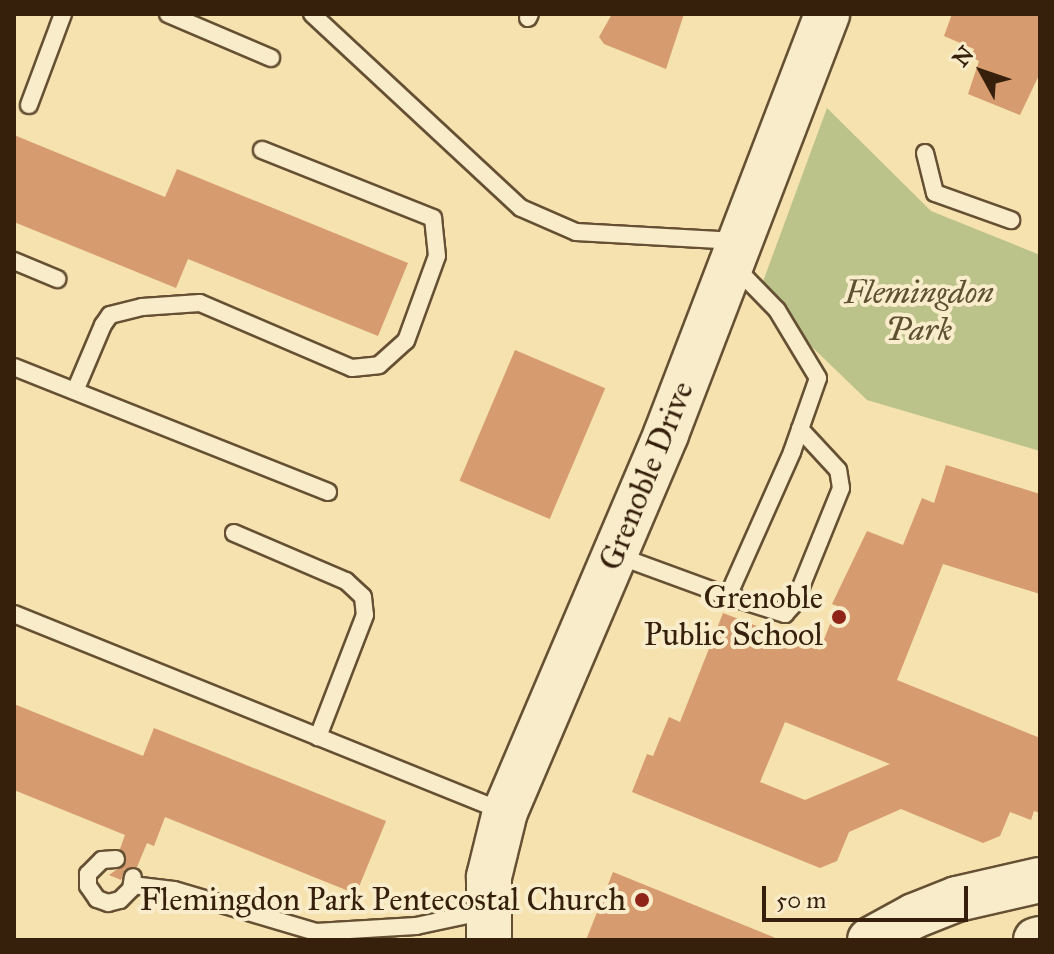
<!DOCTYPE html>
<html>
<head>
<meta charset="utf-8">
<style>
  body { margin:0 }
  #map { position:relative; width:1054px; height:954px; overflow:hidden; background:#f5e2ae; font-family:"IM FELL Great Primer",serif }
  div>[style] { position:absolute }
  [style*='--x'] { left:calc(var(--x)*1px); top:calc(var(--y)*1px); width:calc(var(--w)*1px); rotate:calc(var(--a)*1deg) }
  .green>* { inset:0; background:#bbc38b }
  .building>* { inset:0; background:#d69b6e; transform-origin:0 0 }
  .roads { filter:drop-shadow(2px 0 #665034) drop-shadow(-2px 0 #665034) drop-shadow(0 2px #665034) drop-shadow(0 -2px #665034) }
  .lane>* { height:16px; margin:-8px; padding:0 8px; transform-origin:8px; border-radius:8px; background:#f8ecca }
  .secondary>* { height:44px; margin:-22px; padding:0 22px; transform-origin:22px; border-radius:22px; background:#f8ecca }
  .dots>* { width:22px; height:22px; translate:-50% -50%; box-sizing:border-box; border:4px solid #f8ecca; border-radius:50% }
  span { translate:-50% -50%; white-space:nowrap; text-align:center; line-height:1.15; -webkit-text-stroke:8px #f8ecca; paint-order:stroke }
  .park-label { font-size:32px; color:#5e5132; font-style:italic }
  .street-label { font-size:32px; color:#36200c }
  .poi-label { font-size:32px; color:#36200c }
  .right { translate:-100% -50%; text-align:right }
  .frame { position:absolute; inset:0; border:16px solid #36200c; pointer-events:none }
  .north { position:absolute; left:942px; top:32px; width:80px; height:80px; -webkit-text-stroke:6px #f8ecca; paint-order:stroke; rotate:310deg; font-size:22px; font-weight:700; line-height:32px; text-align:center; color:#36200c }
  .north::after { content:''; display:block; margin:auto; width:28px; height:36px; background:#36200c; clip-path:polygon(50% 0,100% 100%,50% 72%,0 100%) }
  .scale { position:absolute; left:762px; top:886px; width:206px; height:36px; box-sizing:border-box; border:4px solid #36200c; border-top:0; padding-left:10px; font-size:24px; line-height:28px; white-space:nowrap; color:#36200c; -webkit-text-stroke:6px #f8ecca; paint-order:stroke }
</style>
</head>
<body>
<div id="map">
  <div class="green">
    <div style="clip-path:polygon(827px 108px,931px 211px,1040px 255px,1040px 451px,867px 400px,758px 295px)"></div>
  </div>
  <div class="building">
    <div style="clip-path:polygon(612px 14px,684px 14px,666px 69px,604px 44px,599px 37px)"></div>
    <div style="clip-path:polygon(952px 14px,1040px 14px,1040px 73px,1020px 115px,968px 94px,979px 61px,971px 58px,974px 49px,944px 36px)"></div>
    <div style="clip-path:polygon(14px 135px,165px 197px,177px 169px,408px 263px,378px 336px,188px 259px,176px 288px,14px 222px)"></div>
    <div style="left:515px;top:350px;width:98px;height:142px;rotate:23deg"></div>
    <div style="clip-path:polygon(evenodd,946px 465px,1040px 494px,1040px 594px,943px 564px,897px 680px,1040px 738px,1040px 813px,1034px 811px,1031px 820px,1010px 812px,1000px 836px,983px 843px,901px 809px,849px 832px,837px 861px,820px 868px,632px 792px,647px 754px,653px 756px,669px 717px,680px 722px,723px 613px,820px 650px,837px 606px,832px 604px,867px 531px,903px 545px,922px 498px,934px 503px,946px 465px,785px 722px,890px 764px,805px 800px,760px 782px,785px 722px)"></div>
    <div style="clip-path:polygon(14px 704px,143px 756px,154px 728px,386px 821px,356px 894px,165px 817px,154px 846px,147px 843px,137px 867px,125px 869px,121px 880px,109px 875px,126px 863px,125px 854px,120px 849px,125px 835px,14px 790px)"></div>
    <div style="clip-path:polygon(613px 872px,778px 939px,777px 940px,586px 940px)"></div>
  </div>
  <div class="roads">
    <div class="lane">
      <div style="--x:168;--y:14;--w:112;--a:23.1"></div>
      <div style="--x:312;--y:14;--w:285;--a:42.9"></div>
      <div style="--x:521;--y:208;--w:60;--a:23.6"></div>
      <div style="--x:576;--y:232;--w:161;--a:3.2"></div>
      <div style="--x:528;--y:18;--w:4;--a:-63"></div>
      <div style="--x:29;--y:105;--w:97;--a:-69.5"></div>
      <div style="--x:925;--y:153;--w:41;--a:76"></div>
      <div style="--x:935;--y:193;--w:81;--a:19.6"></div>
      <div style="--x:14;--y:261;--w:47;--a:22.7"></div>
      <div style="--x:14;--y:367;--w:338;--a:21.7"></div>
      <div style="--x:75;--y:391;--w:72;--a:-67"></div>
      <div style="--x:103;--y:325;--w:12;--a:-55"></div>
      <div style="--x:110;--y:315;--w:33;--a:-14"></div>
      <div style="--x:142;--y:307;--w:58;--a:-3.9"></div>
      <div style="--x:200;--y:303;--w:165;--a:23.2"></div>
      <div style="--x:352;--y:368;--w:27;--a:-6"></div>
      <div style="--x:379;--y:365;--w:36;--a:-42"></div>
      <div style="--x:406;--y:341;--w:90;--a:-70"></div>
      <div style="--x:437;--y:256;--w:38;--a:-96"></div>
      <div style="--x:433;--y:218;--w:184;--a:-158.3"></div>
      <div style="--x:234;--y:533;--w:122;--a:23.2"></div>
      <div style="--x:346;--y:581;--w:23;--a:43"></div>
      <div style="--x:363;--y:597;--w:18;--a:84"></div>
      <div style="--x:365;--y:615;--w:131;--a:111.1"></div>
      <div style="--x:616;--y:555;--w:119;--a:20.1"></div>
      <div style="--x:728;--y:596;--w:158;--a:-66"></div>
      <div style="--x:792;--y:452;--w:78;--a:-70.6"></div>
      <div style="--x:818;--y:378;--w:79;--a:-121.1"></div>
      <div style="--x:777;--y:310;--w:62;--a:-134.3"></div>
      <div style="--x:728;--y:596;--w:60;--a:17.5"></div>
      <div style="--x:785;--y:614;--w:13;--a:-48"></div>
      <div style="--x:794;--y:604;--w:125;--a:-67.9"></div>
      <div style="--x:841;--y:488;--w:18;--a:-99"></div>
      <div style="--x:838;--y:470;--w:56;--a:-132.8"></div>
      <div style="--x:14;--y:614;--w:526;--a:21.98"></div>
      <div style="--x:116;--y:859;--w:14;--a:176"></div>
      <div style="--x:102;--y:860;--w:20;--a:135"></div>
      <div style="--x:88;--y:874;--w:12;--a:90"></div>
      <div style="--x:88;--y:886;--w:16;--a:55"></div>
      <div style="--x:97;--y:899;--w:12;--a:20"></div>
      <div style="--x:108;--y:903;--w:12;--a:-14"></div>
      <div style="--x:120;--y:900;--w:16;--a:-45"></div>
      <div style="--x:131;--y:889;--w:12;--a:-81"></div>
      <div style="--x:132;--y:885;--w:42;--a:6.8"></div>
      <div style="--x:174;--y:890;--w:148;--a:16.5"></div>
      <div style="--x:316;--y:932;--w:100;--a:-3.4"></div>
      <div style="--x:416;--y:926;--w:72;--a:-12.1"></div>
    </div>
    <div class="secondary">
      <div style="--x:489;--y:940;--w:63;--a:-90"></div>
      <div style="--x:489;--y:877;--w:67;--a:-76.2"></div>
      <div style="--x:505;--y:812;--w:411;--a:-66.9"></div>
      <div style="--x:666;--y:434;--w:450;--a:-69"></div>
      <div style="--x:870;--y:940;--w:50;--a:-28.6"></div>
      <div style="--x:914;--y:916;--w:46;--a:-21.6"></div>
      <div style="--x:957;--y:899;--w:85;--a:-12.9"></div>
      <div style="--x:1036;--y:940;--w:4;--a:-14"></div>
    </div>
  </div>
  <div class="dots">
    <div style="left:839px;top:617px;background:#8f2418"></div>
    <div style="left:642px;top:900px;background:#8f2418"></div>
  </div>
  <div class="park-label">
    <span style="left:919px;top:312px">Flemingdon<br>Park</span>
  </div>
  <div class="street-label">
    <span style="left:647px;top:476px;rotate:-68deg">Grenoble Drive</span>
  </div>
  <div class="poi-label">
    <span class="right" style="left:823px;top:617px">Grenoble<br>Public School</span>
    <span class="right" style="left:626px;top:900px">Flemingdon Park Pentecostal Church</span>
  </div>
  <div class="frame"></div>
  <div class="north">N</div>
  <div class="scale">50 m</div>
</div>
</body>
</html>
